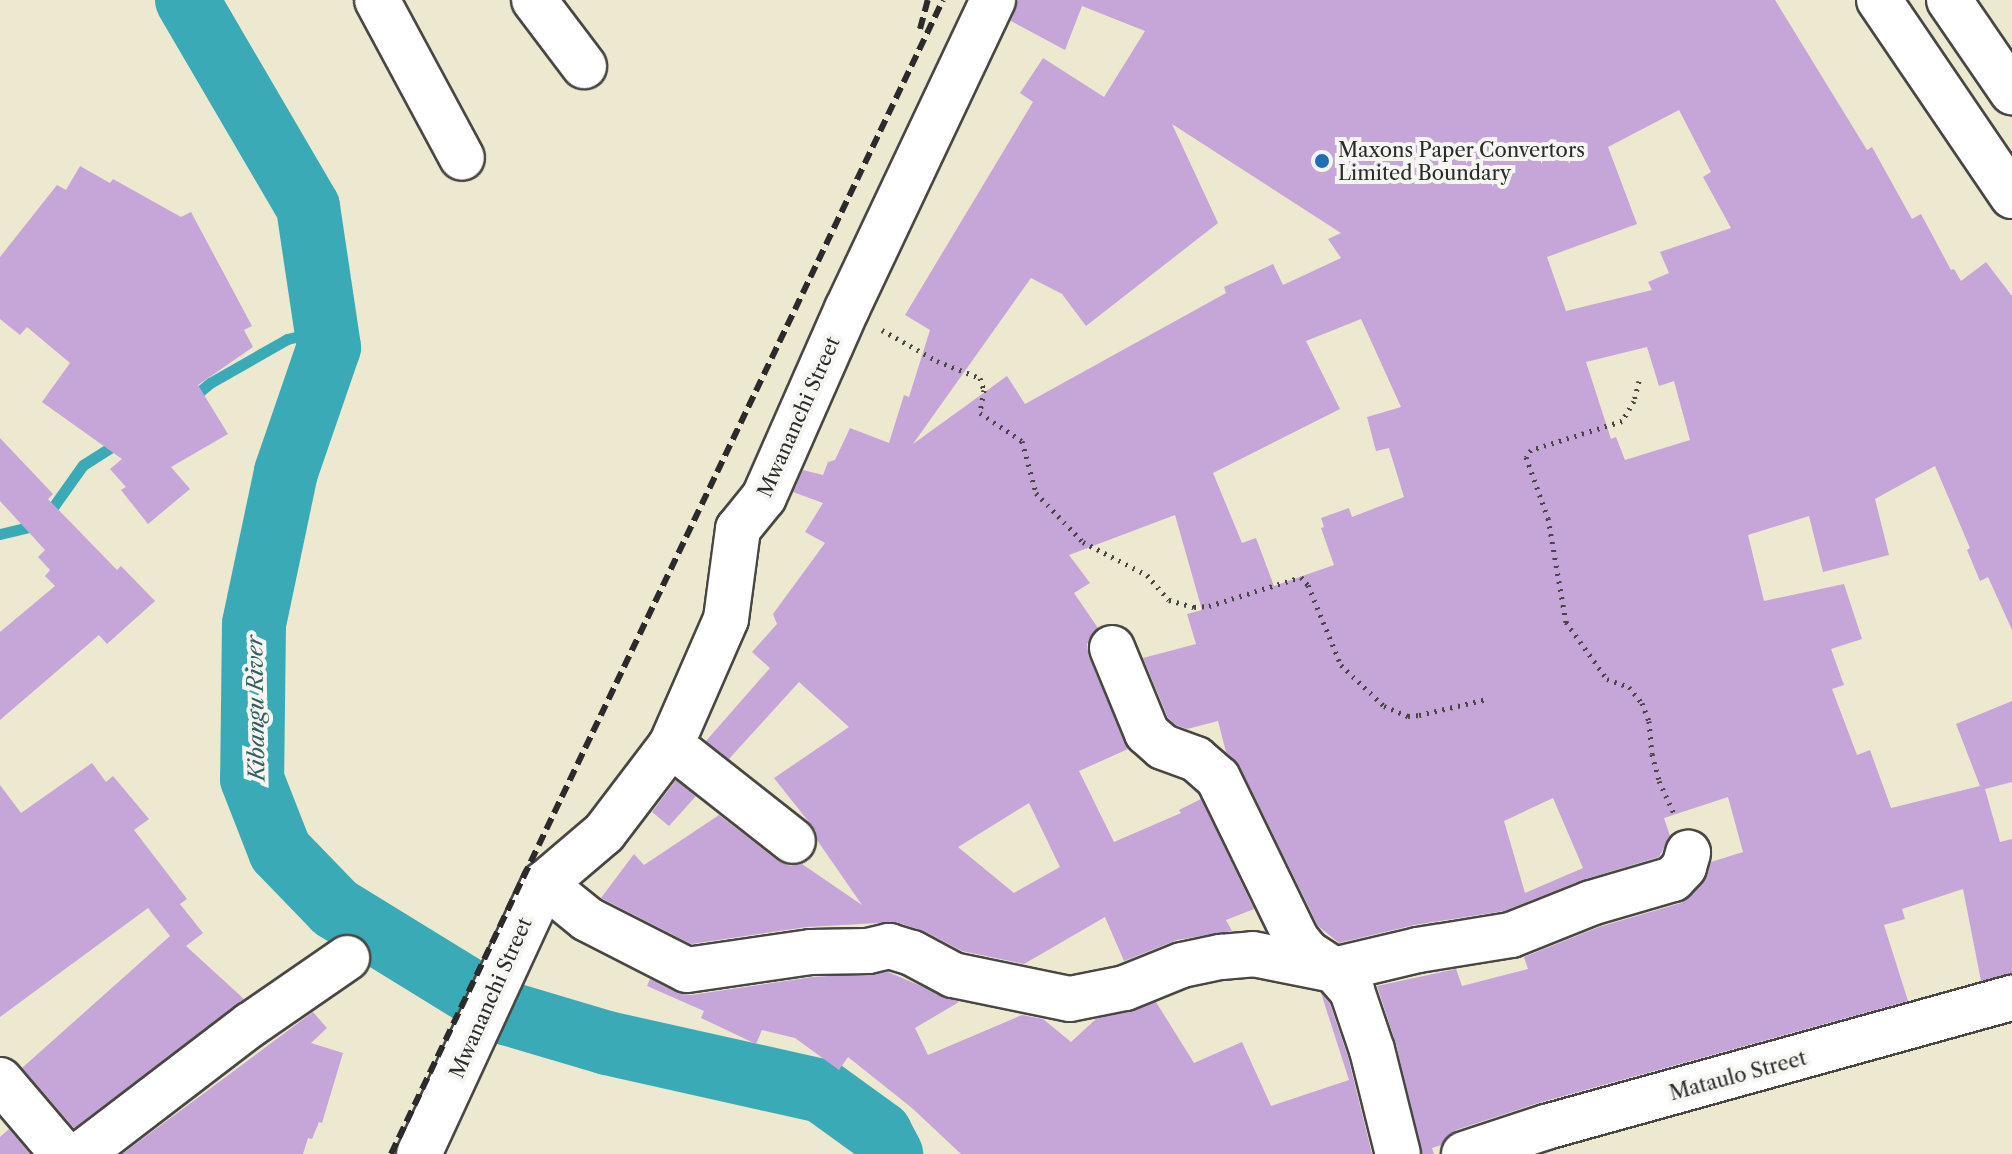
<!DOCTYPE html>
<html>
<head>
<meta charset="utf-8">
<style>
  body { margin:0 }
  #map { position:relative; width:2012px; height:1154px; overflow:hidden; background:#ede8d0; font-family:"Libre Caslon Text",serif }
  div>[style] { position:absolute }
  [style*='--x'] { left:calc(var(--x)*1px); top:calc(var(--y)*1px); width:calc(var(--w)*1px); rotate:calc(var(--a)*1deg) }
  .stream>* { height:11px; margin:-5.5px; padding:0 5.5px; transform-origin:5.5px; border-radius:5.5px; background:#3aabb6 }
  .river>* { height:64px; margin:-32px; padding:0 32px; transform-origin:32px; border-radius:32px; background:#3aabb6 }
  .building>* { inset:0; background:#c6a6d8 }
  .path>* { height:5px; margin-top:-2.5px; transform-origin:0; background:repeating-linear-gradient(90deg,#484744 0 2px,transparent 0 8px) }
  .roads { filter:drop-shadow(2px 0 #484744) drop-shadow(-2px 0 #484744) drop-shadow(0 2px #484744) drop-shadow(0 -2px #484744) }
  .minor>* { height:44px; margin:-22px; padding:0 22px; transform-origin:22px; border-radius:22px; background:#fff }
  .major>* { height:44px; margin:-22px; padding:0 22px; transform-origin:22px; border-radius:22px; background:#fff }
  .rail>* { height:6px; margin-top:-3px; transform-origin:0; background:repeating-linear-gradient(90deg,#2b2b2b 0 12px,transparent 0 18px) }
  .dots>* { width:22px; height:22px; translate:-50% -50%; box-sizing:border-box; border:4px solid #f6f6f2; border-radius:50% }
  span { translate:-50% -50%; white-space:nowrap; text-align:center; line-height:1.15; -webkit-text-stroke:8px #f6f6f2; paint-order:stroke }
  .poi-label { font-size:20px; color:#2b2b2b }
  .left { translate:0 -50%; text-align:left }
  .street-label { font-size:20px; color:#2b2b2b }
  .water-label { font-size:22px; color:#315e63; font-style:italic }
</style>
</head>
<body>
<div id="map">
  <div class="stream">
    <div style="--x:192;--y:398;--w:23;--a:-40"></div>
    <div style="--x:210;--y:383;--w:89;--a:-29.7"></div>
    <div style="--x:287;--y:339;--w:18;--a:-13"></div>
    <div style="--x:305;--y:335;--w:19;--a:9"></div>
    <div style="--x:324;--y:338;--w:10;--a:61"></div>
    <div style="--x:0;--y:534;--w:42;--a:-13.7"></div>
    <div style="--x:41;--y:524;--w:72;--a:-54.6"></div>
    <div style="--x:83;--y:465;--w:45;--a:-32.3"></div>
  </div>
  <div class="river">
    <div style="--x:187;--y:0;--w:240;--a:59.7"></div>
    <div style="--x:308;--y:207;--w:142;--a:81.5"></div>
    <div style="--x:329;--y:347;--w:132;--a:109"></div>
    <div style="--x:286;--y:472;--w:155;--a:101.9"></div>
    <div style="--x:254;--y:624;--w:155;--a:90.7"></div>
    <div style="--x:252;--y:779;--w:77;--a:68.7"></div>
    <div style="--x:280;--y:851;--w:79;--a:46"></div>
    <div style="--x:335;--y:908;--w:201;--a:31.6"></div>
    <div style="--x:506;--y:1013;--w:105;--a:16.5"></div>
    <div style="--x:607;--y:1043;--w:220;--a:12.6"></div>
    <div style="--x:822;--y:1091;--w:72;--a:35.9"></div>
    <div style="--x:880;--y:1133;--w:24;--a:62"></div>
  </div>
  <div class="building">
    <div style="clip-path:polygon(evenodd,1018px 0,1775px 0,1867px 150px,1872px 147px,1912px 219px,1921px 214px,1951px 270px,1954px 269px,1961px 281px,1986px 262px,2012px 296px,2012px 630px,1988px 577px,1980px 581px,1967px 550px,1970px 548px,1935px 466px,1875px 499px,1889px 555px,1823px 572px,1809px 516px,1748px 535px,1764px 601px,1844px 584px,1862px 639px,1831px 649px,1844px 685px,1832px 689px,1857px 755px,1870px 750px,1891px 808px,1980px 786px,1956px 724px,2012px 701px,2012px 782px,1985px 789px,2000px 842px,2012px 839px,2012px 974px,1981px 981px,1963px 889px,1902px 909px,1905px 919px,1884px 925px,1908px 1001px,1538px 1103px,1456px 1130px,1441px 1145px,1432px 1148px,1434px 1154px,1422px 1154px,1396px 1044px,1377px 986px,1456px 969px,1462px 986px,1528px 969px,1524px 957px,1599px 927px,1681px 903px,1702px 884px,1711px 862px,1743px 852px,1728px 797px,1664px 818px,1670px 836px,1659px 857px,1582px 880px,1504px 911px,1414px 925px,1339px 943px,1318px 926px,1240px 767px,1226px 752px,1218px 721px,1187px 729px,1176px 725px,1168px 718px,1143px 658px,1196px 644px,1187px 614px,1202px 610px,1175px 515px,1069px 555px,1090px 583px,1074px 593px,1098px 628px,1087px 644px,1089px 657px,1128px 749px,1079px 771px,1114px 842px,1181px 813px,1179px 810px,1201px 799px,1254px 909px,1226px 920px,1232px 931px,1177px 940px,1124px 961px,1105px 917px,1024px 964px,962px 951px,924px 931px,896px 922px,807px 927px,691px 944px,601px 898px,634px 854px,644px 865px,719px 815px,778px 861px,790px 866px,802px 864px,862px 905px,817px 840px,816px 831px,774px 778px,849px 727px,799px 682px,729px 759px,706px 741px,770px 668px,752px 652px,777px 624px,773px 614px,825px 543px,805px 532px,823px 503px,793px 492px,803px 470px,823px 475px,828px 462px,835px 460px,850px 428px,889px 443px,904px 395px,909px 397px,930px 330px,905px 315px,1033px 102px,1020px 93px,1043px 58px,1104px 97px,1145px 31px,1082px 6px,1065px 50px,1011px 21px,1018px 0,1679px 110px,1711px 172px,1703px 177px,1731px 228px,1660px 252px,1669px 273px,1648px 282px,1652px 290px,1566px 311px,1547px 257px,1637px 224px,1608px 147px,1679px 110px,1018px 0,1172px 124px,1341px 233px,1328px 239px,1341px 258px,1283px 285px,1273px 264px,1224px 287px,1226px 293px,1025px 404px,1007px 376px,913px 444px,1031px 278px,1062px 294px,1086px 326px,1218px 223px,1172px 124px,1018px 0,1361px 319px,1401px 407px,1367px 417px,1376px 451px,1389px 448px,1404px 497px,1352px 517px,1349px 508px,1321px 518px,1324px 527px,1321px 528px,1334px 565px,1274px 586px,1256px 538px,1242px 543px,1213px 473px,1340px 409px,1306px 341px,1361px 319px,1018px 0,1647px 347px,1659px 386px,1674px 381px,1690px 440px,1625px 460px,1616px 437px,1611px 439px,1586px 362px,1647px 347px,1018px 0,1553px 798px,1583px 868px,1525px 893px,1504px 821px,1553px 798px,1018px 0,1029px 803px,1060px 867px,1014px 893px,958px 847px,1029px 803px)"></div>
    <div style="clip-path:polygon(80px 166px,110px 183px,113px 179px,181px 217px,191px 212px,252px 326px,244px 330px,253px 347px,198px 385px,228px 434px,171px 467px,190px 489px,148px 524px,121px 490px,126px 487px,110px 469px,122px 459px,42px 402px,70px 363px,27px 327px,20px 335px,0 319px,0 257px,57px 185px,66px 190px)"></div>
    <div style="clip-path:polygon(0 438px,53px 494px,48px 499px,117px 570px,121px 566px,155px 601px,107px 644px,99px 635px,0 720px,0 632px,55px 586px,45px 576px,50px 570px,38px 557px,45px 550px,0 501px)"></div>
    <div style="clip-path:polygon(92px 763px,106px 782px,113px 776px,149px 819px,134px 830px,187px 899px,180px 904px,203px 933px,186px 946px,244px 999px,74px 1128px,22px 1068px,170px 936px,148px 908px,0 1017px,0 785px,21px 813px)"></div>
    <div style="clip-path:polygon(676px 780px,696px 796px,669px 826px,652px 812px)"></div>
    <div style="clip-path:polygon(888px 972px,959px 1002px,915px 1028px,928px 1055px,1022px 1015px,1043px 1019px,1071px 1042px,1096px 1019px,1156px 1002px,1194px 1063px,1242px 1042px,1271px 1106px,1349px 1080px,1321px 993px,1330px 1004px,1348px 1057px,1372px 1154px,961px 1154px,912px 1108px,848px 1057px,839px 1070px,795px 1038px,762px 1030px,756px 1044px,701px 1018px,704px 1011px,647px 986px,650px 979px,676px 992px,691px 995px,813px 977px)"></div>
    <div style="clip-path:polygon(313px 1012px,327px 1028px,311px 1043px,343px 1053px,322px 1123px,319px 1122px,312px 1139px,308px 1138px,303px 1154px,122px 1154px)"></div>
    <div style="clip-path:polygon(9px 1129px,30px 1154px,0 1154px,0 1137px)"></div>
  </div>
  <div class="path">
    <div style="--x:882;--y:330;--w:63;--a:29.4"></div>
    <div style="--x:937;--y:361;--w:46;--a:21.6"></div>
    <div style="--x:980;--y:378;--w:13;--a:72"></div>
    <div style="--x:984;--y:390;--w:23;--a:100"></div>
    <div style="--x:980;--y:413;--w:50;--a:33.7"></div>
    <div style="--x:1022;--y:441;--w:54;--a:74.9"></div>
    <div style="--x:1036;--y:493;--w:68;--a:46.2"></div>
    <div style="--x:1083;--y:542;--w:72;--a:27.3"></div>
    <div style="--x:1147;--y:575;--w:33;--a:49"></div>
    <div style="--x:1169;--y:600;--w:26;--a:16"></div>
    <div style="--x:1194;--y:607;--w:15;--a:-4"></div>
    <div style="--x:1209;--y:606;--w:96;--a:-17.5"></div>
    <div style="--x:1301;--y:577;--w:11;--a:49"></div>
    <div style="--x:1308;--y:585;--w:87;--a:67.6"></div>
    <div style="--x:1341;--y:665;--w:59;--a:43.6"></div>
    <div style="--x:1384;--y:706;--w:26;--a:23"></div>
    <div style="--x:1408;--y:716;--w:11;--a:-5"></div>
    <div style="--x:1419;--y:715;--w:70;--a:-13.2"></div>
    <div style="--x:1639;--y:381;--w:21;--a:104"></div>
    <div style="--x:1634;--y:401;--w:23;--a:121"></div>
    <div style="--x:1622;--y:421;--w:96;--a:162.3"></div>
    <div style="--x:1531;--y:450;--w:9;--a:126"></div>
    <div style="--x:1526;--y:457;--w:65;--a:70.2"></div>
    <div style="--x:1548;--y:518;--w:106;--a:80.2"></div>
    <div style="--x:1566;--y:622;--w:70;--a:54.3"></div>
    <div style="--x:1607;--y:679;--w:23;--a:20"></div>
    <div style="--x:1629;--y:687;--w:21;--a:51"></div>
    <div style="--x:1642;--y:703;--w:19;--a:69"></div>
    <div style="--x:1649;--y:721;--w:33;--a:85"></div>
    <div style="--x:1652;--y:754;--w:28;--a:75"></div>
    <div style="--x:1659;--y:781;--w:38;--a:65"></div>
  </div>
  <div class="roads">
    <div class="minor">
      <div style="--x:377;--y:0;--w:179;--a:61.7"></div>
      <div style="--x:534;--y:0;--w:83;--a:52.9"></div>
      <div style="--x:1879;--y:0;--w:237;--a:55.8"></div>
      <div style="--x:1112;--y:648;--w:92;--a:67.6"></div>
      <div style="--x:1147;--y:733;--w:21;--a:41"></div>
      <div style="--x:1163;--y:747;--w:35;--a:20"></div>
      <div style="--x:1196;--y:759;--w:29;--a:41"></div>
      <div style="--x:1218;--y:778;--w:180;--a:64"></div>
      <div style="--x:1297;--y:940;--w:17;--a:50"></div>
      <div style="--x:1308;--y:953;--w:31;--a:33"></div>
      <div style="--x:1334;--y:970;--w:28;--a:49"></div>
      <div style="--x:1352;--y:991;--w:62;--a:71.3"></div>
      <div style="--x:1372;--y:1050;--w:107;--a:76"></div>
      <div style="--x:671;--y:745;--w:155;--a:38.2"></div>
      <div style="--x:544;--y:884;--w:55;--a:39.1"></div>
      <div style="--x:587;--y:919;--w:112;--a:27"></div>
      <div style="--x:687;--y:970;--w:125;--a:-8.3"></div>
      <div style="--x:811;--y:952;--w:57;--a:-1"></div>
      <div style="--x:868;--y:951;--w:22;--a:-13"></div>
      <div style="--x:889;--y:946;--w:24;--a:17"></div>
      <div style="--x:912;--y:953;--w:47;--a:28.2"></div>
      <div style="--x:953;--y:975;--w:119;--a:11.6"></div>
      <div style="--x:1070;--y:999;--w:56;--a:-11.3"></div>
      <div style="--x:1125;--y:988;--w:61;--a:-22"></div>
      <div style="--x:1182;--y:965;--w:40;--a:-12"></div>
      <div style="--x:1221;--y:957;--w:32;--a:-5"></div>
      <div style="--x:1253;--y:954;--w:83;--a:11.2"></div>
      <div style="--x:1334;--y:970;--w:86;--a:-13.4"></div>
      <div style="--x:1418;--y:950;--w:94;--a:-9.2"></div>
      <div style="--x:1511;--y:935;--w:86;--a:-21.8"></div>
      <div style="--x:1591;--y:903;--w:85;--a:-16.3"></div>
      <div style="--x:1673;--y:879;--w:16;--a:-47"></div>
      <div style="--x:1684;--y:867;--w:15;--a:-74"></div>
      <div style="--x:0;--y:1080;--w:97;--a:49.6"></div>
      <div style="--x:81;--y:1154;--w:213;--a:-37.4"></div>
      <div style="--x:250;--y:1025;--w:118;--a:-34.6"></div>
      <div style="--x:419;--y:1154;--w:298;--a:-65.2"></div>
      <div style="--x:544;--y:884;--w:79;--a:-40.4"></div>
      <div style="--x:604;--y:833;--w:111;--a:-52.7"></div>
      <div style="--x:671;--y:745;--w:137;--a:-66.4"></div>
      <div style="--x:726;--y:619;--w:91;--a:-82.4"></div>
      <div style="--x:738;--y:529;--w:41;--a:-50.9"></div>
      <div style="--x:764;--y:497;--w:206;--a:-66.2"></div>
      <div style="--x:847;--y:309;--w:342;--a:-64.7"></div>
      <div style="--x:1464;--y:1154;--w:86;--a:-18.2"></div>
      <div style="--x:1546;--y:1127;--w:484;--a:-15.5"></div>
    </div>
    <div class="major">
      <div style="--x:1949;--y:0;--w:112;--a:55.6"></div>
    </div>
  </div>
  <div class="rail">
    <div style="--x:920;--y:29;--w:30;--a:-75"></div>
    <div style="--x:391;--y:1154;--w:1279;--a:-64.44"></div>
  </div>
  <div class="dots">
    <div style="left:1322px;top:161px;background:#1f6fb2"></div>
  </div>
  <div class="poi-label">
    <span class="left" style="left:1338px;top:162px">Maxons Paper Convertors<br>Limited Boundary</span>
  </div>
  <div class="street-label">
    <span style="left:799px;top:417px;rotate:-66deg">Mwananchi Street</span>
    <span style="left:491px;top:998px;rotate:-66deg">Mwananchi Street</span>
    <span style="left:1738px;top:1076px;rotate:-15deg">Mataulo Street</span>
  </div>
  <div class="water-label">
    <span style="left:256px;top:708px;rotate:-91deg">Kibangu River</span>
  </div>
</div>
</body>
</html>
